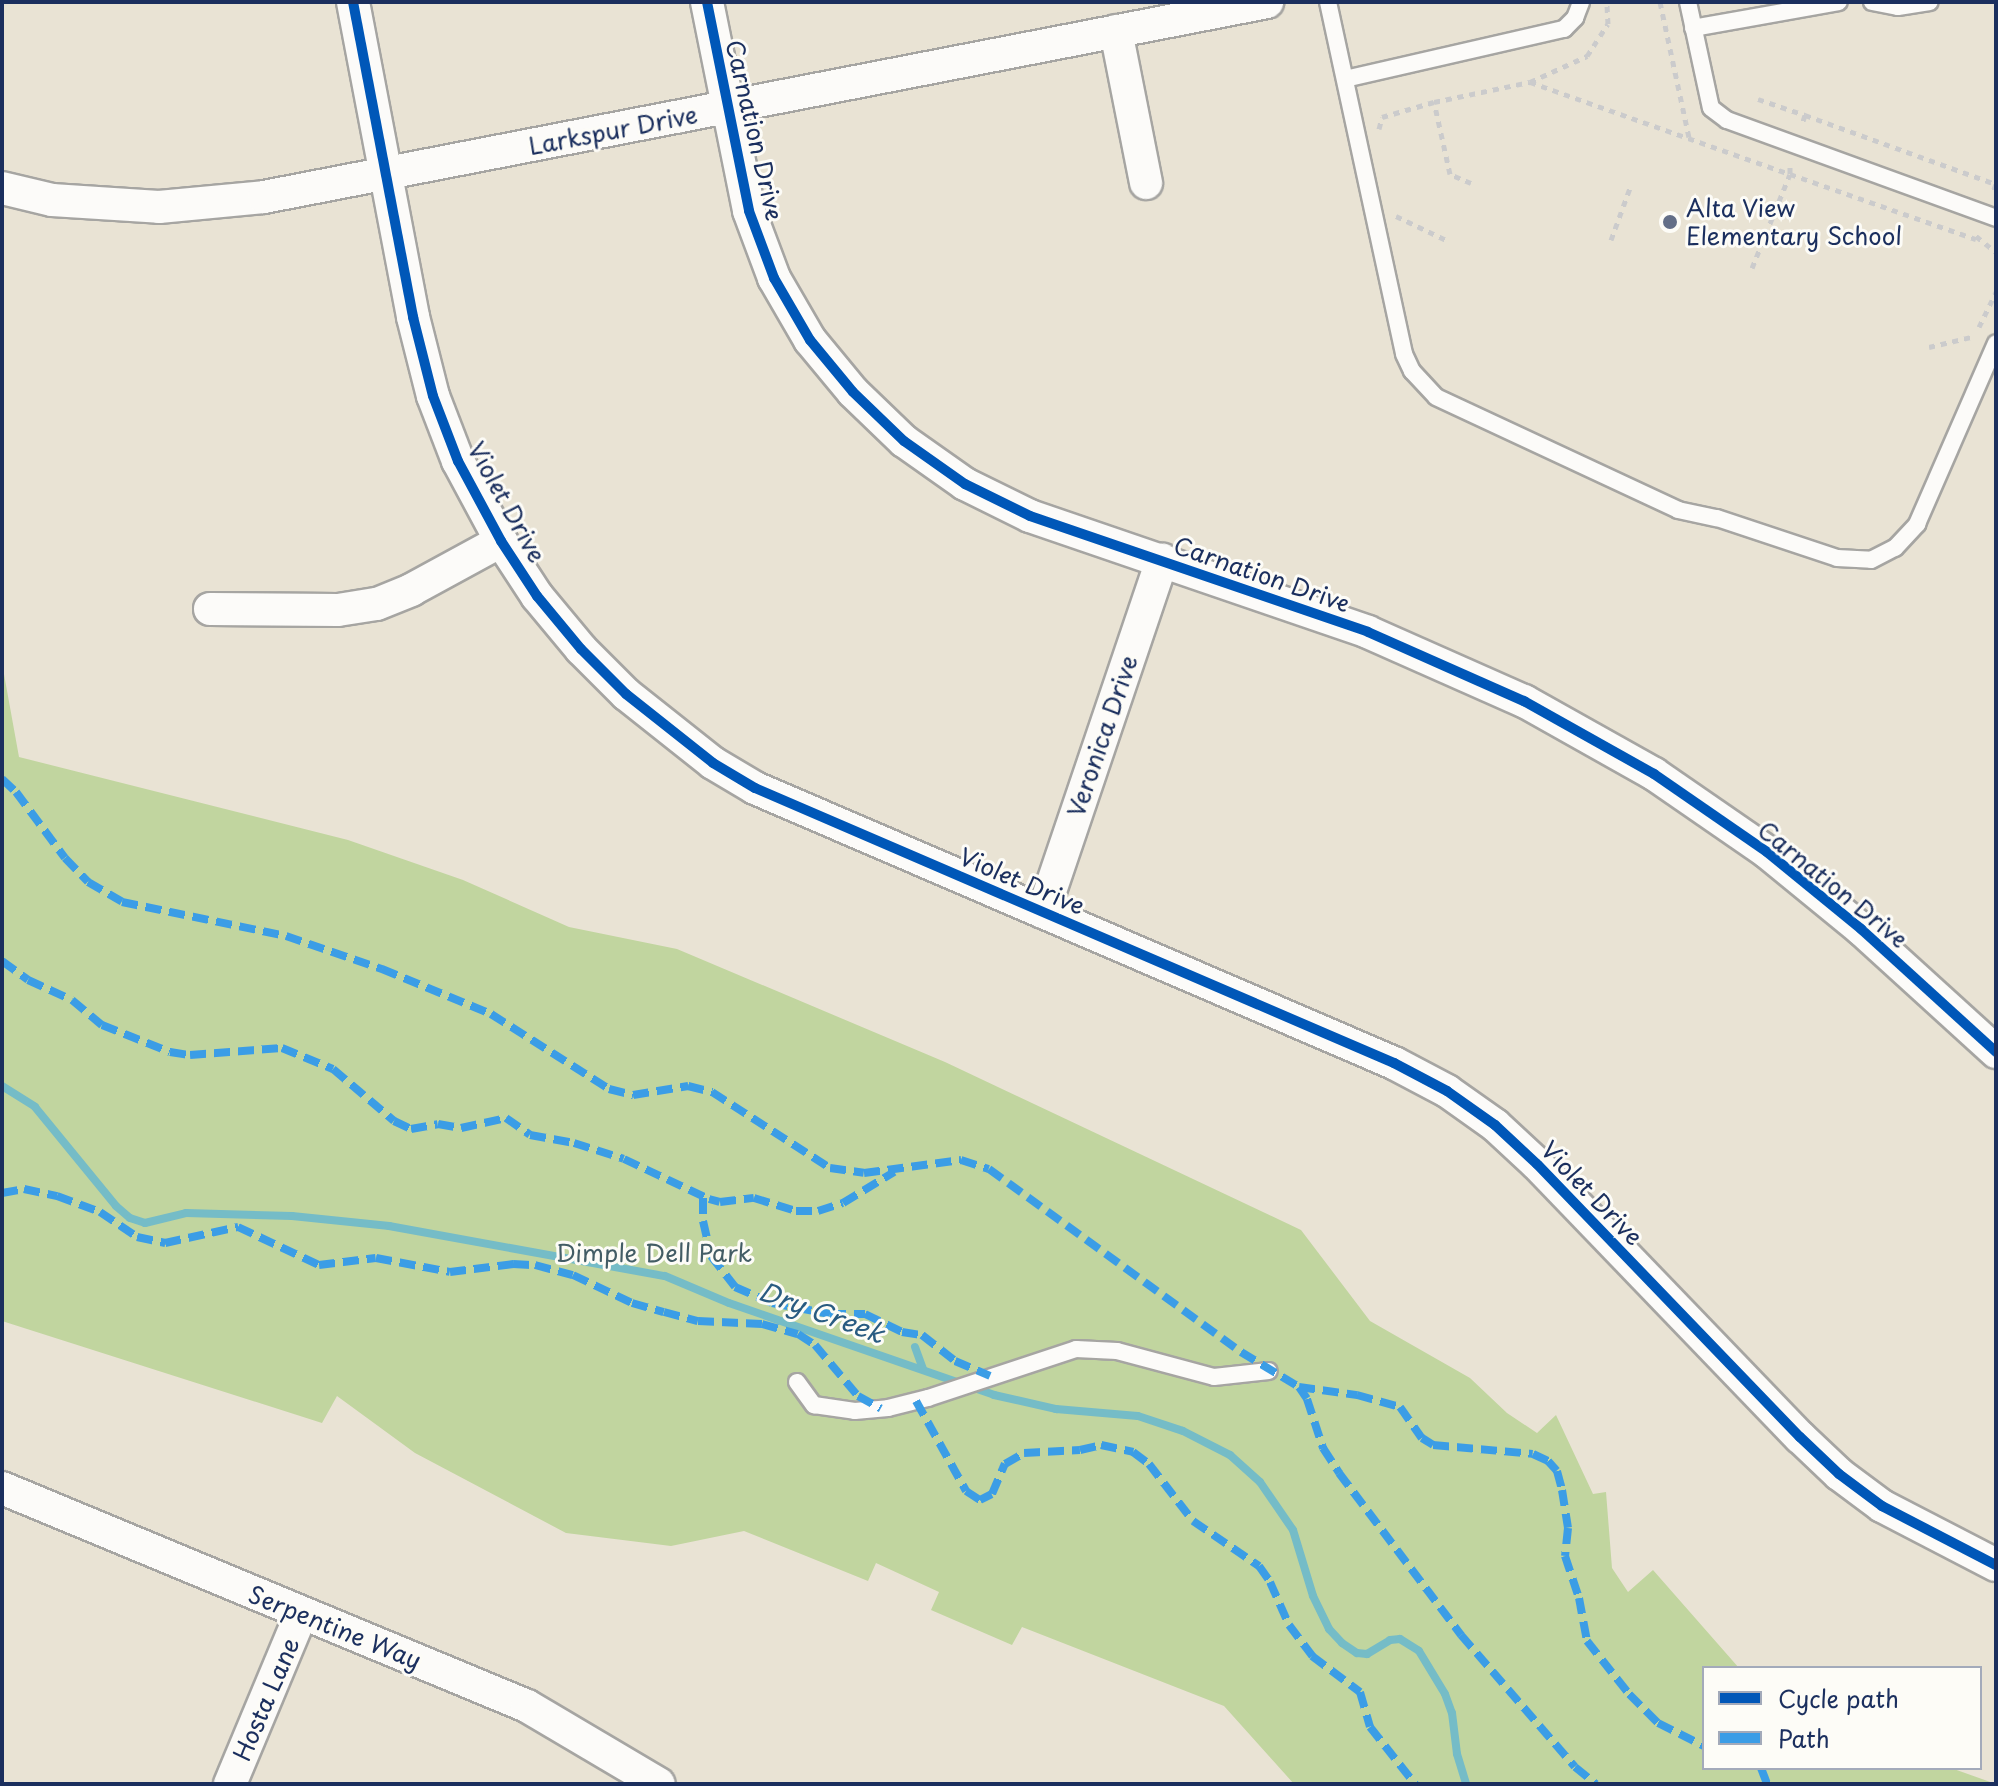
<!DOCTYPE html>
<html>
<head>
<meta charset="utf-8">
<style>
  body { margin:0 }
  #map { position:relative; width:1998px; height:1786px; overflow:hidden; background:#e9e3d4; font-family:"Playpen Sans",sans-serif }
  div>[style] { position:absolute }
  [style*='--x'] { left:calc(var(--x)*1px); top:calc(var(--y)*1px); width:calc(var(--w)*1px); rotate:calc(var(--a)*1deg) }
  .green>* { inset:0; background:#c1d59f }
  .stream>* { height:8px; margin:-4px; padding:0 4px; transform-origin:4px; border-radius:4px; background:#75bcc7 }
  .path>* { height:5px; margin-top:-2.5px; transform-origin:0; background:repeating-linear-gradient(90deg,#cbcbcc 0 6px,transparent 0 12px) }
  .roads { filter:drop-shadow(2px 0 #a6a5a2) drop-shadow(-2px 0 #a6a5a2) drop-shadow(0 2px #a6a5a2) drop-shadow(0 -2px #a6a5a2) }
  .service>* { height:16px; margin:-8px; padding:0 8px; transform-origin:8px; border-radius:8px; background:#fcfbf9 }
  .minor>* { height:32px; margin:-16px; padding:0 16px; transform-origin:16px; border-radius:16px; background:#fcfbf9 }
  .quiet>* { height:8px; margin-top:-4px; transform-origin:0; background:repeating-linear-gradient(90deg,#3b9de6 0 16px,transparent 0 24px) }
  .cycleway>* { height:10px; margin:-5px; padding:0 5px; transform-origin:5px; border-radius:5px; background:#0057b8 }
  .dots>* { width:22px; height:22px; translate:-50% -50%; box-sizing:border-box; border:4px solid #fdfcf7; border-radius:50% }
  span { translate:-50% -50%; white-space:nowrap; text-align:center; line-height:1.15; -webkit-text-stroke:6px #fdfcf7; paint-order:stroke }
  .street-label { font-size:24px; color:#1b2f5e }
  .poi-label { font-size:24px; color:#1b2f5e }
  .left { translate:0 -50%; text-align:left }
  .park-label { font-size:24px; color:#435d65 }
  .water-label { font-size:26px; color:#295b81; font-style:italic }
  .frame { position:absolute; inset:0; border:4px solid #1b2f5e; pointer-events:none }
  .legend { position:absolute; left:1702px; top:1666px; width:280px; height:104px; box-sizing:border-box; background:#fdfcf7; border:2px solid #a3aaba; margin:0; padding:10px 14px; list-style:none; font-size:24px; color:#1b2f5e }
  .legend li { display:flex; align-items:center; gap:16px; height:40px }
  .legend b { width:40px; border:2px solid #a3aaba }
</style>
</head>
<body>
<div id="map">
  <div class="green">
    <div style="clip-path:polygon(2px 663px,19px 757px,348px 840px,463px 880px,569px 927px,677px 949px,945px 1062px,1301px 1230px,1370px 1321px,1470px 1378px,1507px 1413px,1537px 1433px,1556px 1415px,1593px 1494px,1606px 1492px,1612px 1568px,1628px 1592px,1653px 1570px,1739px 1668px,1704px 1668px,1704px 1768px,1951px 1768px,1996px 1784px,1294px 1784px,1224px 1706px,1022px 1627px,1012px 1645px,931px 1610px,939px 1592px,876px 1563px,868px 1581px,744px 1531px,671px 1546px,566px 1533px,415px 1453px,337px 1396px,322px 1423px,2px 1321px)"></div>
  </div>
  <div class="stream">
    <div style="--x:2;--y:1086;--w:39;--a:32"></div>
    <div style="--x:35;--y:1107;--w:128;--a:50.7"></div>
    <div style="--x:116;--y:1206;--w:18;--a:41"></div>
    <div style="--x:130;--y:1218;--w:16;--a:18"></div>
    <div style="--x:145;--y:1223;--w:42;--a:-13.7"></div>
    <div style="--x:186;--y:1213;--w:106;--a:1.6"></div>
    <div style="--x:292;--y:1216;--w:98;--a:5.9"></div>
    <div style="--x:389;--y:1226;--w:280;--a:10.3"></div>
    <div style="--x:665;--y:1276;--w:69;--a:22.9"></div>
    <div style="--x:729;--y:1303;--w:281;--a:19.1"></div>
    <div style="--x:994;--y:1395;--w:64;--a:12.7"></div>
    <div style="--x:1056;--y:1409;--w:82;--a:4.9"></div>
    <div style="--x:1138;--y:1416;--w:47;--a:18.4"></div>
    <div style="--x:1183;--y:1431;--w:53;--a:27.1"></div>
    <div style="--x:1230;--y:1455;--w:40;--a:42"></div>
    <div style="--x:1260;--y:1482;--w:58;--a:55.5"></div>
    <div style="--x:1293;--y:1530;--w:69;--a:73.1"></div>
    <div style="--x:1313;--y:1596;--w:37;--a:64"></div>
    <div style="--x:1329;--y:1629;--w:19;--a:47"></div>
    <div style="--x:1342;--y:1643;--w:18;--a:34"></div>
    <div style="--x:1357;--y:1653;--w:10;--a:6"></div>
    <div style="--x:1367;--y:1654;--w:27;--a:-31"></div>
    <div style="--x:1390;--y:1640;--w:10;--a:-6"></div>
    <div style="--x:1400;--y:1639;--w:22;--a:32"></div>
    <div style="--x:1419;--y:1651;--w:50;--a:58.8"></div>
    <div style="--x:1445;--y:1694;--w:20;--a:70"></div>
    <div style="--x:1452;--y:1713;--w:41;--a:83"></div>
    <div style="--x:1457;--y:1754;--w:31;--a:73"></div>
    <div style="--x:915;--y:1347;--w:23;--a:70"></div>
  </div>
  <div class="path">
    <div style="--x:1660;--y:2;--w:138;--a:77.9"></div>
    <div style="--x:1530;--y:82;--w:63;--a:-24.5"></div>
    <div style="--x:1587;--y:56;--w:38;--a:-57"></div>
    <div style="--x:1608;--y:24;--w:22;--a:-93"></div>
    <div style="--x:1758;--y:99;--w:50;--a:18.8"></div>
    <div style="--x:1805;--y:115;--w:9;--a:108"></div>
    <div style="--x:1805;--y:115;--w:203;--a:19.9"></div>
    <div style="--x:1996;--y:184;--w:9;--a:111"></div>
    <div style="--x:1379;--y:129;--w:12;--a:-76"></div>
    <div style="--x:1382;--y:117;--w:54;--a:-16.1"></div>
    <div style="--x:1471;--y:183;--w:23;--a:-157"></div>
    <div style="--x:1450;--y:174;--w:74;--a:-102.5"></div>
    <div style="--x:1434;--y:102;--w:98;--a:-11.8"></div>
    <div style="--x:1530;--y:82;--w:276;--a:19.5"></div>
    <div style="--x:1790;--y:174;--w:9;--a:-90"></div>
    <div style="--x:1396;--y:216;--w:55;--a:25.6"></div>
    <div style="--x:1976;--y:236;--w:26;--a:39"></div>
    <div style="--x:1611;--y:240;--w:59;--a:-70"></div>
    <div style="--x:1752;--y:268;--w:101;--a:-68"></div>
    <div style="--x:1790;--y:174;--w:197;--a:19.3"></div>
    <div style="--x:1979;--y:327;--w:39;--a:-64"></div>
    <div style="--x:1929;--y:347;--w:47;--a:-13.4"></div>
  </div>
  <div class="roads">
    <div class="service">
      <div style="--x:1328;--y:2;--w:360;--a:77.8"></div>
      <div style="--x:1404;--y:354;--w:19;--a:65"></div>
      <div style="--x:1412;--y:371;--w:35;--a:47"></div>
      <div style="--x:1436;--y:397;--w:267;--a:25"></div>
      <div style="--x:1678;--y:510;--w:40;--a:12"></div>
      <div style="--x:1717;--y:518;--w:126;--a:18.4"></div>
      <div style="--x:1837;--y:558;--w:34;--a:3"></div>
      <div style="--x:1871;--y:560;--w:27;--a:-27"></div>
      <div style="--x:1895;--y:548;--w:33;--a:-47"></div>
      <div style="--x:1917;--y:524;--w:197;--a:-66.4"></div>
      <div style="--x:1688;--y:2;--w:108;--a:77.8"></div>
      <div style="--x:1711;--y:108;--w:20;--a:37"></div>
      <div style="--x:1727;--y:120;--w:286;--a:20"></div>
      <div style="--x:1872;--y:2;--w:26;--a:11"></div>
      <div style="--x:1898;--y:7;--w:32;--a:-9"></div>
      <div style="--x:1693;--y:28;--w:148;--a:-10.1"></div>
      <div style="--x:1345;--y:79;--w:225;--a:-12.9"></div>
      <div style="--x:1564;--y:29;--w:16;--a:-45"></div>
      <div style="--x:1575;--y:18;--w:17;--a:-69"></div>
      <div style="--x:797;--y:1382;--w:29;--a:54"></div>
      <div style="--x:814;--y:1405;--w:41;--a:8.3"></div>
      <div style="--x:855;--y:1411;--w:33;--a:-5"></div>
      <div style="--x:888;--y:1408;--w:41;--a:-14"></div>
      <div style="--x:928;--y:1398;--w:156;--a:-18.3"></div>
      <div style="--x:1076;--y:1349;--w:41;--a:2.8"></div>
      <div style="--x:1117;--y:1351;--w:100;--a:15"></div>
      <div style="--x:1214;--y:1377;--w:55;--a:-6.2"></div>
    </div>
    <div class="minor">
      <div style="--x:353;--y:2;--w:321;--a:79.2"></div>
      <div style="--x:413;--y:317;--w:81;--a:75.8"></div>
      <div style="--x:433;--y:396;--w:70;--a:69"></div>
      <div style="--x:458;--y:461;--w:91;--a:61.7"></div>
      <div style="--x:501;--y:541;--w:66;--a:56.8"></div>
      <div style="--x:537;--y:596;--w:69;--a:50.3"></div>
      <div style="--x:581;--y:649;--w:64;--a:45"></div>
      <div style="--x:626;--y:694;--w:111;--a:38.4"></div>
      <div style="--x:713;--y:763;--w:49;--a:30.8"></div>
      <div style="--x:755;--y:788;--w:696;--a:23.29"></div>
      <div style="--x:1394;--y:1063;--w:60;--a:27.8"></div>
      <div style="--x:1447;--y:1091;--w:59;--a:35.3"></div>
      <div style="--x:1495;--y:1125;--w:57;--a:42.9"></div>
      <div style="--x:1537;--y:1164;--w:379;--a:46.1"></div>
      <div style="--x:1800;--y:1437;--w:54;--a:43.5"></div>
      <div style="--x:1839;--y:1474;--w:54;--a:36.7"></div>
      <div style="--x:1882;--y:1506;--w:128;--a:27.4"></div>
      <div style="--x:707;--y:2;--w:213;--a:78.6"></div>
      <div style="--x:749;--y:211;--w:72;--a:69.5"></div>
      <div style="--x:774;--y:278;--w:72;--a:59.9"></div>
      <div style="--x:810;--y:340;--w:67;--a:50.4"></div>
      <div style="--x:853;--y:392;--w:71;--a:43.9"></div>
      <div style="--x:904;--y:441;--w:75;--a:35.2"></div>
      <div style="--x:965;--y:484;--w:72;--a:26.2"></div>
      <div style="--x:1030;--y:516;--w:357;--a:18.9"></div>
      <div style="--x:1368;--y:632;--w:171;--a:23.9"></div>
      <div style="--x:1524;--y:701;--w:149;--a:29.3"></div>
      <div style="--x:1654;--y:774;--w:137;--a:34.6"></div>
      <div style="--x:1767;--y:852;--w:122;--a:39.3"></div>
      <div style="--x:1861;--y:929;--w:183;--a:42.3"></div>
      <div style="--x:1116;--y:31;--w:155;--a:78.8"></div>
      <div style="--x:2;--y:188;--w:51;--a:13.5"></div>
      <div style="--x:52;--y:200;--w:107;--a:3.7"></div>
      <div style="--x:159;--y:207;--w:105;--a:-5.4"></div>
      <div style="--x:264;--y:197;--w:1022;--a:-11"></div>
      <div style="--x:210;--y:609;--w:128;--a:0.4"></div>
      <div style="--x:338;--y:610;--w:39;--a:-9"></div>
      <div style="--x:377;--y:604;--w:37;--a:-22"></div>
      <div style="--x:411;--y:590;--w:102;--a:-28.6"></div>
      <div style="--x:1043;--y:912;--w:372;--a:-71.3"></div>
      <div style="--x:2;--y:1488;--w:568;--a:22.55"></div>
      <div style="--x:527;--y:1706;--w:153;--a:30.6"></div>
      <div style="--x:230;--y:1784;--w:184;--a:-67.3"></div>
    </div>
  </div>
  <div class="quiet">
    <div style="--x:2;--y:779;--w:19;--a:43"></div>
    <div style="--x:16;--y:792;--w:82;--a:53.4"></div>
    <div style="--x:65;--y:858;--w:33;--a:46"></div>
    <div style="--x:88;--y:882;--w:39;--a:30"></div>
    <div style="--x:122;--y:902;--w:167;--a:11.7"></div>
    <div style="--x:286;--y:936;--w:102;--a:19"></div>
    <div style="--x:382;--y:969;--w:118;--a:22.4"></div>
    <div style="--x:491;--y:1014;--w:140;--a:32.4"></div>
    <div style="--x:609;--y:1089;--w:25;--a:14"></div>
    <div style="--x:633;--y:1095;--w:56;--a:-9.3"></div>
    <div style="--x:688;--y:1086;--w:25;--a:14"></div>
    <div style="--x:712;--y:1092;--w:140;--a:32.8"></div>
    <div style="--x:830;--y:1168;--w:34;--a:8"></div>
    <div style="--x:864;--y:1173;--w:98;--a:-7.6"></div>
    <div style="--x:961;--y:1160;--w:29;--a:18"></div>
    <div style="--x:989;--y:1169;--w:311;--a:36"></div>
    <div style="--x:1241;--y:1352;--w:68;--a:31.1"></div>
    <div style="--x:1299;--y:1387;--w:14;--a:56"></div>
    <div style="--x:1307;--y:1399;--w:52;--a:71.9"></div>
    <div style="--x:1323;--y:1448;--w:30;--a:57"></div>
    <div style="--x:1339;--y:1473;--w:203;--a:53"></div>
    <div style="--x:1461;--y:1635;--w:174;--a:49.2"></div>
    <div style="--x:1575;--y:1767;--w:27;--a:39"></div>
    <div style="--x:2;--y:961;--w:32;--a:36"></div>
    <div style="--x:28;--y:980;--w:48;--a:24.4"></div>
    <div style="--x:72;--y:1000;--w:39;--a:40"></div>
    <div style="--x:102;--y:1025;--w:73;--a:21.7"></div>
    <div style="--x:170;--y:1052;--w:20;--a:9"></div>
    <div style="--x:190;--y:1055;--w:92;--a:-4.4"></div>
    <div style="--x:282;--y:1048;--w:55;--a:22.4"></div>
    <div style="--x:333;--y:1069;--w:80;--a:40.4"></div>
    <div style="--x:394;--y:1121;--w:19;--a:25"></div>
    <div style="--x:411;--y:1129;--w:27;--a:-10"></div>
    <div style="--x:438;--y:1124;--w:23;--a:10"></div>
    <div style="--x:461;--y:1128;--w:46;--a:-12.5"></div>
    <div style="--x:506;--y:1118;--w:29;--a:35"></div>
    <div style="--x:530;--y:1135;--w:45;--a:10.3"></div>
    <div style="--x:574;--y:1143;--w:52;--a:17.7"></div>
    <div style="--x:624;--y:1159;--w:94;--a:25.2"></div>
    <div style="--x:709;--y:1199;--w:11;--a:15"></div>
    <div style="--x:720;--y:1202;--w:34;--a:-7"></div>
    <div style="--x:754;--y:1198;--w:44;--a:17.2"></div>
    <div style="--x:796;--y:1211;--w:22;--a:0"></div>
    <div style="--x:818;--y:1211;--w:26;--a:-18"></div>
    <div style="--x:843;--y:1203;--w:60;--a:-31.3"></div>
    <div style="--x:2;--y:1193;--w:22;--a:-10"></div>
    <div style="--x:24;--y:1189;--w:34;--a:12"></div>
    <div style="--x:57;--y:1196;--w:46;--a:20.4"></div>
    <div style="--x:100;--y:1212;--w:45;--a:34"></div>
    <div style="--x:137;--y:1237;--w:29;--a:12"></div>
    <div style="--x:165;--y:1243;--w:75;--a:-12.4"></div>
    <div style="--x:238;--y:1227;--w:89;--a:25.1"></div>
    <div style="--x:319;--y:1265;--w:57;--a:-7"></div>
    <div style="--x:376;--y:1258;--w:75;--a:10.7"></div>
    <div style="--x:450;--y:1272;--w:64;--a:-7.2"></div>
    <div style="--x:513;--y:1264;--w:22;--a:3"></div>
    <div style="--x:535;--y:1265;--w:39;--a:15"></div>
    <div style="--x:573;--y:1275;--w:65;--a:25.4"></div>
    <div style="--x:632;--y:1303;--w:33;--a:16"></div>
    <div style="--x:664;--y:1312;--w:35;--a:15"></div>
    <div style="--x:698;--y:1321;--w:64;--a:2.7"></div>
    <div style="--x:762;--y:1324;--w:37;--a:16"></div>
    <div style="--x:798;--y:1334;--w:20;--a:33"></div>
    <div style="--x:815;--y:1345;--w:67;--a:49.9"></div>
    <div style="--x:858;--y:1396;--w:26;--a:29"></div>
    <div style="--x:703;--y:1198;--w:23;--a:90"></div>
    <div style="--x:703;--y:1221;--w:36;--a:77"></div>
    <div style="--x:711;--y:1256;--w:39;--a:52"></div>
    <div style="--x:735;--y:1287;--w:40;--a:23.4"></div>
    <div style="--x:772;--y:1303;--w:59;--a:10.7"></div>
    <div style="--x:830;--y:1314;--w:35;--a:0"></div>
    <div style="--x:865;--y:1314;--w:41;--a:25.9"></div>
    <div style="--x:902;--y:1332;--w:20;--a:9"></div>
    <div style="--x:922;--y:1335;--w:42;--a:38.2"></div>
    <div style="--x:955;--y:1361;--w:38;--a:23"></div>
    <div style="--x:1299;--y:1387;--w:59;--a:7.9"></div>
    <div style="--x:1357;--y:1395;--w:45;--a:15.6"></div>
    <div style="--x:1400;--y:1407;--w:38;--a:55"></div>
    <div style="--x:1422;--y:1438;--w:13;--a:32"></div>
    <div style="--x:1433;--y:1445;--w:100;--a:5.1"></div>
    <div style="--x:1533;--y:1454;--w:17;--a:25"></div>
    <div style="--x:1548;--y:1461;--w:13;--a:48"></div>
    <div style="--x:1557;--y:1471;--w:20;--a:75"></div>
    <div style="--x:1562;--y:1490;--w:38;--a:81"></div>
    <div style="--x:1568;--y:1528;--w:28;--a:96"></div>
    <div style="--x:1565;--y:1556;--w:44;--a:71.6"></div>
    <div style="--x:1579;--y:1598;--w:44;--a:79.5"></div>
    <div style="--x:1587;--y:1641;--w:68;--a:51.6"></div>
    <div style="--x:1629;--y:1694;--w:41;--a:45"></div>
    <div style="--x:1658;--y:1723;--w:51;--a:26.6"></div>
    <div style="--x:916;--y:1401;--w:103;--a:60.9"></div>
    <div style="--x:966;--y:1491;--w:17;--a:33"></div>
    <div style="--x:980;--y:1500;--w:13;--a:-27"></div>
    <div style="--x:992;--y:1494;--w:33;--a:-67"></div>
    <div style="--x:1005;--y:1464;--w:22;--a:-30"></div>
    <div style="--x:1024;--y:1453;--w:56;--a:-3.1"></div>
    <div style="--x:1080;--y:1450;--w:22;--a:-13"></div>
    <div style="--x:1101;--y:1445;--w:33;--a:12"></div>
    <div style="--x:1133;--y:1452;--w:20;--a:37"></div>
    <div style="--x:1149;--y:1464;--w:72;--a:52.3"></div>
    <div style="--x:1193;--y:1521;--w:80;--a:34.3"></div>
    <div style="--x:1259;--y:1566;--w:19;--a:55"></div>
    <div style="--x:1270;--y:1582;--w:47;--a:66.2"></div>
    <div style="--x:1289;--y:1625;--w:39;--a:53"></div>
    <div style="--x:1312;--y:1656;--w:60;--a:36.9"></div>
    <div style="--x:1360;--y:1692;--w:36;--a:74"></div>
    <div style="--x:1370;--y:1727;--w:73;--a:51.7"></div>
    <div style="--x:1761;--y:1768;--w:17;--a:69"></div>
  </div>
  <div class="cycleway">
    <div style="--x:353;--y:2;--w:321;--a:79.2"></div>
    <div style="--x:413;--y:317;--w:81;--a:75.8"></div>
    <div style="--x:433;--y:396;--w:70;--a:69"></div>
    <div style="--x:458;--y:461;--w:91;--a:61.7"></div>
    <div style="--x:501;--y:541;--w:66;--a:56.8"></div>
    <div style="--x:537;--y:596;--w:69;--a:50.3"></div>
    <div style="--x:581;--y:649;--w:64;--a:45"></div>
    <div style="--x:626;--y:694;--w:111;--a:38.4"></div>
    <div style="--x:713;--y:763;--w:49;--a:30.8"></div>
    <div style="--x:755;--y:788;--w:696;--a:23.29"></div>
    <div style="--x:1394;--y:1063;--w:60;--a:27.8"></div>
    <div style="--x:1447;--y:1091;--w:59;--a:35.3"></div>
    <div style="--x:1495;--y:1125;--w:57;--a:42.9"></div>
    <div style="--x:1537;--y:1164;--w:379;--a:46.1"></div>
    <div style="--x:1800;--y:1437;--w:54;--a:43.5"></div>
    <div style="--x:1839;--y:1474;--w:54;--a:36.7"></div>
    <div style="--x:1882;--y:1506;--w:128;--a:27.4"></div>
    <div style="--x:707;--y:2;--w:213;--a:78.6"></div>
    <div style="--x:749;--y:211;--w:72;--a:69.5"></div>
    <div style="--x:774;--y:278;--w:72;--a:59.9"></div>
    <div style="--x:810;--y:340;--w:67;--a:50.4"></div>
    <div style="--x:853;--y:392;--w:71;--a:43.9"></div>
    <div style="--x:904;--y:441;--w:75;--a:35.2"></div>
    <div style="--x:965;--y:484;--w:72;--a:26.2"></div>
    <div style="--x:1030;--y:516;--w:357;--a:18.9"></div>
    <div style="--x:1368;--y:632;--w:171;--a:23.9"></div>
    <div style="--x:1524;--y:701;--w:149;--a:29.3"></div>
    <div style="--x:1654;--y:774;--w:137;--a:34.6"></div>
    <div style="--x:1767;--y:852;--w:122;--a:39.3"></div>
    <div style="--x:1861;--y:929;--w:183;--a:42.3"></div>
  </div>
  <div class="dots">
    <div style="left:1670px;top:222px;background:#636e87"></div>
  </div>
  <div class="street-label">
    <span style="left:613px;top:130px;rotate:-11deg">Larkspur Drive</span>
    <span style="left:755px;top:130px;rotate:77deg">Carnation Drive</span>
    <span style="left:507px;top:502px;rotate:61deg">Violet Drive</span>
    <span style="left:1262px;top:574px;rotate:19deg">Carnation Drive</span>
    <span style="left:1102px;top:736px;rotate:-71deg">Veronica Drive</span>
    <span style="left:1022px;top:881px;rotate:23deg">Violet Drive</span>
    <span style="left:1833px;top:884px;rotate:39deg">Carnation Drive</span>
    <span style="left:1592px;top:1193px;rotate:46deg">Violet Drive</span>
    <span style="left:335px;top:1627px;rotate:22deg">Serpentine Way</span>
    <span style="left:266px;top:1699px;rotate:-67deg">Hosta Lane</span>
  </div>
  <div class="poi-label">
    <span class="left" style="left:1686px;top:222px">Alta View<br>Elementary School</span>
  </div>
  <div class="park-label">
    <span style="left:654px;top:1253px">Dimple Dell Park</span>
  </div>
  <div class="water-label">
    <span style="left:822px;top:1312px;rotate:20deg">Dry Creek</span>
  </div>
  <div class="frame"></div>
  <ul class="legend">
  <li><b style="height:10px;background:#0057b8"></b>Cycle path</li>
  <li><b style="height:10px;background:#3b9de6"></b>Path</li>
  </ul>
</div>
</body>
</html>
